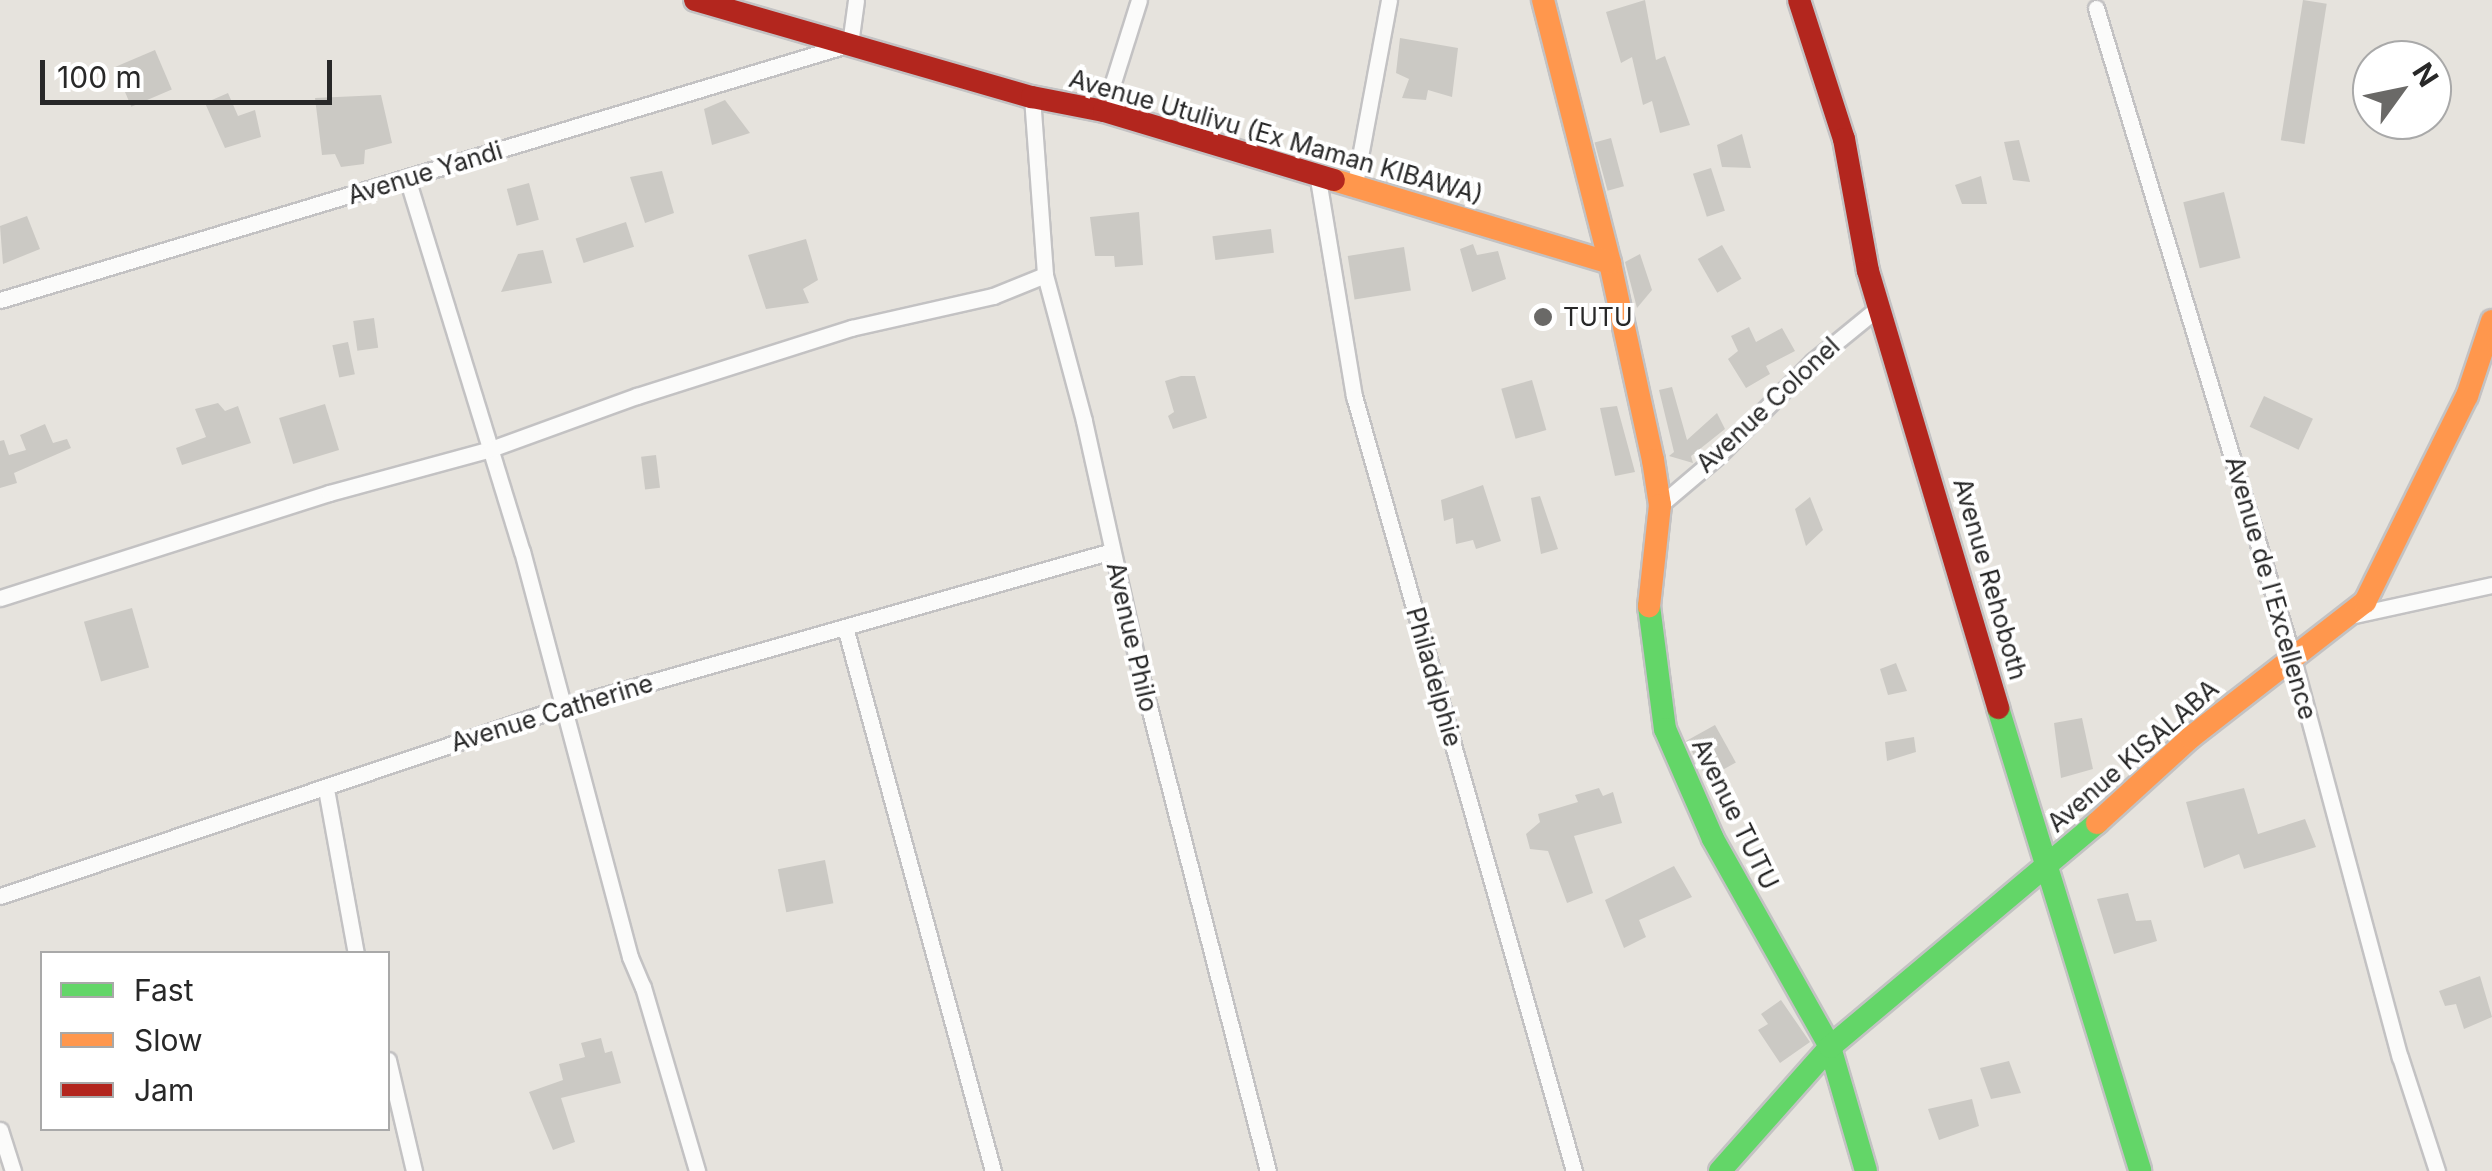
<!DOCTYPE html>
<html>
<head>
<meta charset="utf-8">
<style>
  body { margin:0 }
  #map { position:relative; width:2492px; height:1171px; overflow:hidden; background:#e6e3dd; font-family:Inter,sans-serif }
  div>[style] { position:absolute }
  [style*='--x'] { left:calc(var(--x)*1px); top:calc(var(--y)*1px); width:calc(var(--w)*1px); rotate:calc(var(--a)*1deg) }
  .building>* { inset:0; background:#cbc9c4; transform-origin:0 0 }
  .roads { filter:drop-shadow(2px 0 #c3c2c3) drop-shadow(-2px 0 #c3c2c3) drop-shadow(0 2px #c3c2c3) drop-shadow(0 -2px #c3c2c3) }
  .street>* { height:15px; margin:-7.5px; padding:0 7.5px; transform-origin:7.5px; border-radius:7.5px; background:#fbfbfa }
  .fast>* { height:22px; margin:-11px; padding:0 11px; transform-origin:11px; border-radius:11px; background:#63d668 }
  .slow>* { height:22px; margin:-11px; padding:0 11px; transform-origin:11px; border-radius:11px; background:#ff974d }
  .jam>* { height:22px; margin:-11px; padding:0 11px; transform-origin:11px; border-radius:11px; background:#b3261e }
  .dots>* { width:28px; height:28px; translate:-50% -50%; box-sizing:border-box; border:5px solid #fff; border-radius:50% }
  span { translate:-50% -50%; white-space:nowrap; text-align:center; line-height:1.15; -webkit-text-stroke:8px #fff; paint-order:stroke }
  .street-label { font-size:25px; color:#282828 }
  .poi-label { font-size:25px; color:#282828 }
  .left { translate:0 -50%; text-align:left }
  .legend { position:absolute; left:40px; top:951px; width:350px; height:180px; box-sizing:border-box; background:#fff; border:2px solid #a9a9a9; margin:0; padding:12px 18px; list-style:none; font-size:30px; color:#282828 }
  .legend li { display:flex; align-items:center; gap:20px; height:50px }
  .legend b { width:50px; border:2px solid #a9a9a9 }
  .north { position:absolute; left:2352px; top:40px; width:100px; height:100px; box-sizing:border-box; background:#fff; border:2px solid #a9a9a9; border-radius:50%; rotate:57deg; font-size:28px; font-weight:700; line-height:40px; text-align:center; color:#282828 }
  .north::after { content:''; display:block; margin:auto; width:35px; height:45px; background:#6a6967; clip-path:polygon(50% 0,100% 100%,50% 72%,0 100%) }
  .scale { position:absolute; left:40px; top:60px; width:292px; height:45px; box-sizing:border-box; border:5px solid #282828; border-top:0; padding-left:12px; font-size:30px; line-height:35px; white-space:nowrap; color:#282828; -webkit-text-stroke:8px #fff; paint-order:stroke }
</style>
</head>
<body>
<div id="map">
  <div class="building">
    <div style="clip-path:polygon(1645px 0,1656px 60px,1665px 56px,1690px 125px,1660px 133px,1652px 101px,1643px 105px,1632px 57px,1621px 63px,1606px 12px)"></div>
    <div style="left:2303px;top:0;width:24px;height:142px;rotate:9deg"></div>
    <div style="clip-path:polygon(1400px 38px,1458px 48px,1452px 97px,1428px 90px,1426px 100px,1402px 98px,1409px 79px,1396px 73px)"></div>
    <div style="left:155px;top:50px;width:43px;height:44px;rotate:67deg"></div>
    <div style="clip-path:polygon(228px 93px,238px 116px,255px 110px,261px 137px,225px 148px,205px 103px)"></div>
    <div style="clip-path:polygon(381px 95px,392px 143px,365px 150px,364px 164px,341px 167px,335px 154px,322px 155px,315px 98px)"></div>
    <div style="clip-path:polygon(725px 100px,750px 133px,712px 145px,704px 109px)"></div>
    <div style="clip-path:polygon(1742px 134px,1751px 168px,1722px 167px,1717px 145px)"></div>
    <div style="left:1611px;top:138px;width:50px;height:17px;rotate:75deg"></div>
    <div style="clip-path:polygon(2019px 140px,2030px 182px,2013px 180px,2004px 142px)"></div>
    <div style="left:1711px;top:168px;width:45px;height:19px;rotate:72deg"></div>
    <div style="clip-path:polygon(662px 171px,674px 213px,645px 223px,630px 177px)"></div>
    <div style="clip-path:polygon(1981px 176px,1987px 204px,1962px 204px,1955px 185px)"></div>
    <div style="left:529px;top:183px;width:38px;height:23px;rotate:75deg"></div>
    <div style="left:2224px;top:192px;width:68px;height:42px;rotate:76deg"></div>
    <div style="clip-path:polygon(1139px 212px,1143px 265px,1115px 267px,1114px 256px,1095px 256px,1090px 217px)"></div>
    <div style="clip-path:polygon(27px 216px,40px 249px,3px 264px,0 226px)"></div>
    <div style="left:626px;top:222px;width:26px;height:53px;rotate:72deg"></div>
    <div style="left:1271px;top:229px;width:24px;height:59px;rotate:83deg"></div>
    <div style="clip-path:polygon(806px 239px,818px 280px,803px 289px,809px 303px,766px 309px,748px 255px)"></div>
    <div style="clip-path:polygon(1473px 244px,1477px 255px,1498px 251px,1506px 279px,1472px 292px,1460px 249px)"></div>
    <div style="left:1722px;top:245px;width:39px;height:28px;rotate:60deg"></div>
    <div style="left:1404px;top:247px;width:44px;height:57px;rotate:81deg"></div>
    <div style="clip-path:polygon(543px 250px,552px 283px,501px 292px,518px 254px)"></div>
    <div style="clip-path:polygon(1640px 254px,1652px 290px,1637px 308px,1625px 262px)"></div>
    <div style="left:374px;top:318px;width:30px;height:21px;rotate:82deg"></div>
    <div style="clip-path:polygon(1749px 327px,1756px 342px,1782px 328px,1795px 351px,1766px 366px,1770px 374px,1746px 388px,1728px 359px,1738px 351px,1731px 336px)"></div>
    <div style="left:348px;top:342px;width:33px;height:16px;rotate:78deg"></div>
    <div style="clip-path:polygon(1181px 376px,1195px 376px,1207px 418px,1173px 429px,1168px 416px,1174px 412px,1165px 381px)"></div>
    <div style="left:1532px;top:380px;width:52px;height:32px;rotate:74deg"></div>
    <div style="clip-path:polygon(1672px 387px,1687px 440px,1717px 413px,1725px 429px,1691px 456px,1693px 463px,1669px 456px,1674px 452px,1659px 390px)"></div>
    <div style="left:2264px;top:396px;width:54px;height:34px;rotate:25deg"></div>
    <div style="clip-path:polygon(218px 403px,225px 411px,238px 406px,251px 443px,182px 465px,176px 448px,206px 437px,195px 409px)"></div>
    <div style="left:325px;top:404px;width:48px;height:48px;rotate:73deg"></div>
    <div style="clip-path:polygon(1617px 406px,1635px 472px,1615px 476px,1600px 408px)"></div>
    <div style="clip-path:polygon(45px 424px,53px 443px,67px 439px,71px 448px,14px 473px,17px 483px,0 488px,0 441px,4px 440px,9px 455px,26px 450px,20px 435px)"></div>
    <div style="left:656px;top:455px;width:33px;height:15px;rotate:83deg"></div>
    <div style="clip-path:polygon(1483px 485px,1501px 541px,1476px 549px,1473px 540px,1456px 544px,1453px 518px,1444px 521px,1441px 500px)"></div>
    <div style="clip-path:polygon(1540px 496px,1558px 549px,1541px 554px,1531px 498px)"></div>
    <div style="clip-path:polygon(1810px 497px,1823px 530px,1806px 546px,1795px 509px)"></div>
    <div style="left:132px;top:608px;width:62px;height:50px;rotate:74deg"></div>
    <div style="clip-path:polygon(1896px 663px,1907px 691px,1888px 695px,1880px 669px)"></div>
    <div style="clip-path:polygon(2082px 718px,2093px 769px,2061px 778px,2054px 723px)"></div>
    <div style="left:1715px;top:725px;width:43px;height:33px;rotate:61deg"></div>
    <div style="clip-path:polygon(1914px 737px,1916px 752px,1887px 761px,1885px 742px)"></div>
    <div style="clip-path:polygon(1599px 788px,1603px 796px,1613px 792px,1622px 823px,1574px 836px,1593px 893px,1567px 903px,1548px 851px,1530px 849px,1526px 834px,1540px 822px,1538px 814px,1578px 802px,1575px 795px)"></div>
    <div style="clip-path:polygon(2244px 788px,2258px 834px,2305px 819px,2316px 847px,2244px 869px,2239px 854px,2204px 868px,2186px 802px)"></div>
    <div style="left:825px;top:860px;width:44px;height:48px;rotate:79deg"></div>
    <div style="clip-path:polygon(1674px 866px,1692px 897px,1639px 920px,1646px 937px,1624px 948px,1605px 900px)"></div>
    <div style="clip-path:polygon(2128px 893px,2136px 921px,2151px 920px,2157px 941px,2114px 954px,2097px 899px)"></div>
    <div style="clip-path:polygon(2480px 976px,2492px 1017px,2464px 1029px,2456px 1004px,2445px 1006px,2439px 991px)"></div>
    <div style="clip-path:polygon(1781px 1000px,1810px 1042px,1780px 1063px,1758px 1030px,1768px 1024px,1761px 1014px)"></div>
    <div style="clip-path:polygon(601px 1038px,605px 1053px,612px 1051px,621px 1083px,561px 1098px,575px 1142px,553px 1150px,529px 1092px,563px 1080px,559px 1064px,585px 1057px,581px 1043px)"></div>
    <div style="clip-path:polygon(2009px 1061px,2021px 1093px,1991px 1099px,1980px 1068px)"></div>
    <div style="clip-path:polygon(1972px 1099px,1979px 1126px,1939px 1140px,1928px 1109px)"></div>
  </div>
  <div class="roads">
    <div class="street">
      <div style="--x:2096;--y:8;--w:680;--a:73.16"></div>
      <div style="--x:2293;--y:659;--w:412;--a:75"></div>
      <div style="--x:2400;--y:1057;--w:120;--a:72"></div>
      <div style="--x:1032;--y:97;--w:178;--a:85.8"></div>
      <div style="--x:1045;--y:275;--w:151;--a:75"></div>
      <div style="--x:1084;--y:421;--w:249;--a:77.5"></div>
      <div style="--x:1138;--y:664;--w:523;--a:75.62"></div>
      <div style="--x:1104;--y:111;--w:116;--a:-72.5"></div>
      <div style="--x:407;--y:178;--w:390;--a:72.9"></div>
      <div style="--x:522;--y:551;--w:420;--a:75.1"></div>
      <div style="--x:630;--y:957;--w:33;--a:67"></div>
      <div style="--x:643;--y:987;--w:192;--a:73.6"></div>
      <div style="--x:1318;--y:179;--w:220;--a:80.6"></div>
      <div style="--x:1354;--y:396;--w:806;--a:74.15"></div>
      <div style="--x:1354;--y:189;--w:192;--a:-79.5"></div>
      <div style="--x:0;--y:300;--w:888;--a:-16.76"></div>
      <div style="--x:850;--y:44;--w:44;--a:-82.2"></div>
      <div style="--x:1660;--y:505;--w:77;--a:-40.3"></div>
      <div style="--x:1719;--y:455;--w:133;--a:-45"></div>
      <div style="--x:1813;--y:361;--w:84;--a:-39.2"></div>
      <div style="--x:0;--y:598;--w:345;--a:-17.7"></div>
      <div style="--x:329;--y:493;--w:168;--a:-15.2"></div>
      <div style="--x:491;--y:449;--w:155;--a:-20"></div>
      <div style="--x:637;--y:396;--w:225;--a:-17.6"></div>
      <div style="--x:851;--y:328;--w:146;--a:-12.7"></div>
      <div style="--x:993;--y:296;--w:56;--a:-22"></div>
      <div style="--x:2354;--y:615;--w:141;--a:-12.3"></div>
      <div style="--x:845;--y:627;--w:564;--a:74.78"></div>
      <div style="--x:326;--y:789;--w:168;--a:79.7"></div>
      <div style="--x:0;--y:896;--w:591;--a:-18.56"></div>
      <div style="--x:560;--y:708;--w:574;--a:-15.88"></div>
      <div style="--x:388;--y:1060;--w:114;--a:76.8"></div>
      <div style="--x:0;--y:1130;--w:43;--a:72.4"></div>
    </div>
    <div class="fast">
      <div style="--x:1649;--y:606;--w:124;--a:82.6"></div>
      <div style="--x:1665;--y:729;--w:120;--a:66.4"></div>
      <div style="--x:1713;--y:839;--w:239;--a:60.6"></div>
      <div style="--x:1830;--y:1047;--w:129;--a:73.8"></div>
      <div style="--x:1998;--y:708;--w:484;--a:72.9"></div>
      <div style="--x:1720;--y:1171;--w:166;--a:-48.4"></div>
      <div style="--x:1830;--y:1047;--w:349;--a:-40"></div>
    </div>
    <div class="slow">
      <div style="--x:1543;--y:0;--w:271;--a:75.7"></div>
      <div style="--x:1610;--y:263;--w:202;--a:77.7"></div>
      <div style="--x:1653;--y:460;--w:46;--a:81.2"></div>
      <div style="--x:1660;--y:505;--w:102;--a:96.2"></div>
      <div style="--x:1334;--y:180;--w:288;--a:16.7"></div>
      <div style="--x:2097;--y:823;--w:126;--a:-42.4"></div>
      <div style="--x:2190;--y:738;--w:222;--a:-37.9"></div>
      <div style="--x:2365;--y:602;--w:230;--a:-63.7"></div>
      <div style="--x:2467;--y:396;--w:79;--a:-71.6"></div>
    </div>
    <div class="jam">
      <div style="--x:695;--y:0;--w:351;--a:16.1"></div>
      <div style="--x:1032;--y:97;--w:73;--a:11"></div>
      <div style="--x:1104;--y:111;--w:240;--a:16.7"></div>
      <div style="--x:1799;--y:0;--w:146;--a:72.1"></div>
      <div style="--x:1844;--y:139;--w:134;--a:79.7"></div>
      <div style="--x:1868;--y:271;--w:456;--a:73.4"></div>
    </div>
  </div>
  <div class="dots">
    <div style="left:1543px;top:317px;background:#6a6967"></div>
  </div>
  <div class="street-label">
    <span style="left:1276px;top:137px;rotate:16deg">Avenue Utulivu (Ex Maman KIBAWA)</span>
    <span style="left:425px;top:173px;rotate:-17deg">Avenue Yandi</span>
    <span style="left:1768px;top:405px;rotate:-43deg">Avenue Colonel</span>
    <span style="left:1990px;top:579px;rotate:74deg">Avenue Rehoboth</span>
    <span style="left:2271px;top:588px;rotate:74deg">Avenue de l'Excellence</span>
    <span style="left:1132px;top:637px;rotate:77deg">Avenue Philo</span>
    <span style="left:1434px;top:677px;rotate:74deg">Philadelphie</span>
    <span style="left:552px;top:713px;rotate:-17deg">Avenue Catherine</span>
    <span style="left:2133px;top:756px;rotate:-41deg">Avenue KISALABA</span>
    <span style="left:1735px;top:814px;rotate:64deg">Avenue TUTU</span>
  </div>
  <div class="poi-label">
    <span class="left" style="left:1563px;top:317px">TUTU</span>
  </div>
  <ul class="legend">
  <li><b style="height:12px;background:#63d668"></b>Fast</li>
  <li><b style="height:12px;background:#ff974d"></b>Slow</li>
  <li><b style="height:12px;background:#b3261e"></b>Jam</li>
  </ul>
  <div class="north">N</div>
  <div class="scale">100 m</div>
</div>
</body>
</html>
